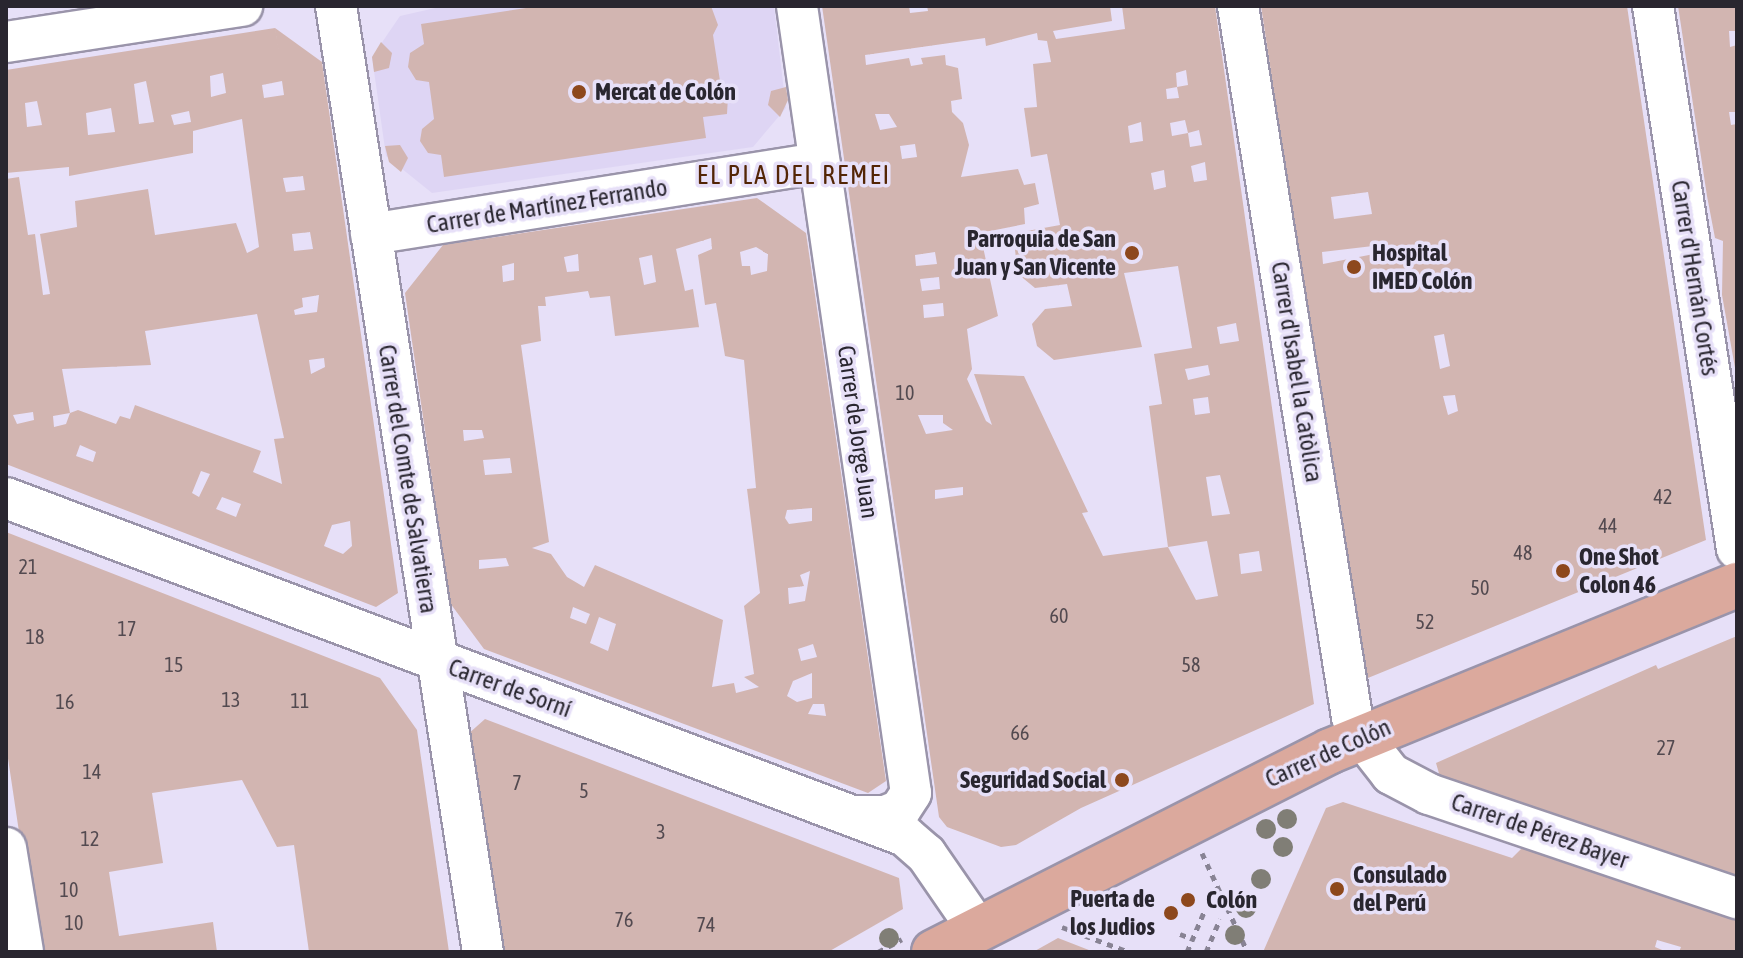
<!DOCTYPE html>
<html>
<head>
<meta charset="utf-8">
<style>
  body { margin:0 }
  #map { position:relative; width:1743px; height:958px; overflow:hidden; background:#e7e0f8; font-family:"Asap Condensed",sans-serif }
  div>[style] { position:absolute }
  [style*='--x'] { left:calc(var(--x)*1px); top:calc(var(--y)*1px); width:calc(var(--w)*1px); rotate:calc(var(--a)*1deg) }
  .built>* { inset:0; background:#ded5f4 }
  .building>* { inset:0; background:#d2b5b1 }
  .path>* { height:5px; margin-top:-2.5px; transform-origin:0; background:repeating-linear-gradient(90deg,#888394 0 6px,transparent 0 12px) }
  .roads { filter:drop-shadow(2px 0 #9a94aa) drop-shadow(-2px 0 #9a94aa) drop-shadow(0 2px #9a94aa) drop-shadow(0 -2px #9a94aa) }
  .minor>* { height:40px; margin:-20px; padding:0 20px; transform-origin:20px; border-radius:20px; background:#fff }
  .major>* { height:44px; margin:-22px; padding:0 22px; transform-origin:22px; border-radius:22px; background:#dba99d }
  .trees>* { width:20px; height:20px; margin:-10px; border-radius:50%; background:#807e76 }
  .dots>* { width:22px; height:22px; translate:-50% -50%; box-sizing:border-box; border:4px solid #e7e0f8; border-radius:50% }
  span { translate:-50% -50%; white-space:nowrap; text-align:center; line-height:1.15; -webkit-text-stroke:7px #e7e0f8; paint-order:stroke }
  .number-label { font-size:20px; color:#534a50 }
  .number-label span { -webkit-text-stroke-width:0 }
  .poi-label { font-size:24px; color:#29262f; font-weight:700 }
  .left { translate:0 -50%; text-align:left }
  .right { translate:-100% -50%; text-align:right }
  .street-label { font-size:24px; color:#29262f }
  .neighbourhood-label { font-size:26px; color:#532505; letter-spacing:2px }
  .frame { position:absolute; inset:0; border:8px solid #29262f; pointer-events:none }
</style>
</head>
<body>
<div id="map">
  <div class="built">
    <div style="clip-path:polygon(444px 6px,774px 6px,786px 108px,753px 147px,432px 193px,386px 156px,372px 57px,400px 16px)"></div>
  </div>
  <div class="building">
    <div style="clip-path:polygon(539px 6px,711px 6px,718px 25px,713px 35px,720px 81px,728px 96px,727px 114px,703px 117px,706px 138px,444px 177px,441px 155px,428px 153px,420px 141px,422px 129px,434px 119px,429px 82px,416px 80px,408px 67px,410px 53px,424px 44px,421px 24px)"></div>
    <div style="clip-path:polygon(evenodd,822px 6px,909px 6px,910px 13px,928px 11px,927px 6px,1110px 6px,1112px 21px,1053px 31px,1056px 39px,1125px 29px,1122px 6px,1215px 6px,1314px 704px,1081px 808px,1016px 845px,1001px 847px,947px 827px,939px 817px,822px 6px,1037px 33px,1038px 40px,1047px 41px,1051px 62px,1033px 64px,1037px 107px,1024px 108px,1031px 157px,1047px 154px,1060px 225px,1027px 231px,1015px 250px,1018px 274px,1035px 288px,1067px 284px,1072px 306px,1045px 309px,1032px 324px,1037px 346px,1054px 360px,1142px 347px,1124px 273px,1178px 266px,1192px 348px,1154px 354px,1162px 404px,1149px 406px,1168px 547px,1103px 556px,1082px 513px,1088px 512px,1024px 376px,974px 374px,992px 425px,986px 421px,967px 379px,972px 369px,967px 329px,998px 316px,980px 233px,1025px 224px,1024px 208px,1039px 204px,1035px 183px,1024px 185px,1018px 169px,961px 177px,969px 145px,963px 123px,952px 112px,951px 101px,962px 99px,958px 68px,946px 65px,945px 55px,921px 58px,923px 64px,911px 66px,909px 58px,866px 65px,865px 55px,985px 38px,986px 46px,1037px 33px,822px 6px,1186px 70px,1188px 85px,1177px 87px,1179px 98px,1167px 99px,1166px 89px,1177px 87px,1176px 73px,1186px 70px,822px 6px,875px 114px,889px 114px,897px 127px,880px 130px,875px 114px,822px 6px,1185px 120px,1188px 133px,1199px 130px,1202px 145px,1190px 147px,1188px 133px,1172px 136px,1170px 123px,1185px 120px,822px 6px,1141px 122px,1143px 141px,1130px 143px,1128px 126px,1141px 122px,822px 6px,915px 144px,917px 157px,902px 159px,900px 146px,915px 144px,822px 6px,1205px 162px,1207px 180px,1194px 182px,1191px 166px,1205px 162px,822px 6px,1164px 170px,1166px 187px,1154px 190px,1151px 173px,1164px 170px,822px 6px,935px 252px,937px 264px,916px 266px,915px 255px,935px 252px,822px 6px,939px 277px,940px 289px,922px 291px,920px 279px,939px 277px,822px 6px,943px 303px,944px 316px,924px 318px,923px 305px,943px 303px,822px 6px,1236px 323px,1239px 341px,1220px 344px,1217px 327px,1236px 323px,822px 6px,1208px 365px,1210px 375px,1188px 380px,1185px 369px,1208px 365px,822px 6px,1208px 397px,1210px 413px,1195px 415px,1193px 399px,1208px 397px,822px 6px,918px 415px,943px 415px,943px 423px,953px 430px,926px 434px,918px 415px,822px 6px,1220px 475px,1230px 514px,1212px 516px,1206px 477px,1220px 475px,822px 6px,963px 487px,963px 495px,935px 499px,935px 490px,963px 487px,822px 6px,1207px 541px,1218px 596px,1196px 600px,1168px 547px,1207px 541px,822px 6px,1259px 551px,1262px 571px,1241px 574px,1239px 554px,1259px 551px)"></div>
    <div style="clip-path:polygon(evenodd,1261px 6px,1627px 6px,1706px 540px,1363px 680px,1261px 6px,1368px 192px,1372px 214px,1334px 219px,1331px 197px,1368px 192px,1261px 6px,1373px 246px,1374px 254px,1323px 264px,1322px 252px,1373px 246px,1261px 6px,1444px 334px,1450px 366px,1440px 369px,1434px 336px,1444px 334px,1261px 6px,1455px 395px,1458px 411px,1448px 415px,1443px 396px,1455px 395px)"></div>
    <div style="clip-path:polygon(1678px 6px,1737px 6px,1737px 31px,1729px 31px,1730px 47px,1737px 45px,1737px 112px,1729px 112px,1731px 125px,1737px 124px,1737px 379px,1722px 295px,1723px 241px,1715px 238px,1707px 196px)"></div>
    <div style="clip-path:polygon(evenodd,275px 28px,322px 62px,398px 593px,376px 607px,6px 464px,6px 179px,19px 177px,28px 235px,35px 234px,43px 295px,50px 294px,40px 234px,77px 227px,75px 201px,148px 189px,155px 235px,236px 223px,247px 253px,259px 247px,242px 119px,193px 131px,193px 153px,69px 176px,69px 167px,6px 173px,6px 70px,275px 28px,223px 73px,226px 93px,211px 97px,210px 76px,223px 73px,275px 28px,146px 81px,154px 122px,139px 124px,134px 84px,146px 81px,275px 28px,282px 81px,284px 95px,264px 98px,262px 85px,282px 81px,275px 28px,37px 101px,42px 125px,27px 127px,25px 103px,37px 101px,275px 28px,111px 108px,115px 132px,88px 135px,86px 113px,111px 108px,275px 28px,189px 111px,191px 122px,174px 125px,171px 115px,189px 111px,275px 28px,303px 176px,305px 190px,286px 192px,283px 178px,303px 176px,275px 28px,310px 232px,313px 249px,294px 251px,292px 234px,310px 232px,275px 28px,319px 295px,317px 312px,295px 315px,294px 310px,303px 307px,302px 298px,319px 295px,275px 28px,257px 314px,284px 438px,274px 439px,282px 484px,253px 472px,261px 451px,135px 405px,130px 419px,120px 416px,116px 424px,78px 410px,70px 413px,66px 424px,54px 427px,53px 416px,70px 413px,62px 369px,151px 365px,145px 331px,257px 314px,275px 28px,324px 358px,325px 367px,311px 374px,309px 360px,324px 358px,275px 28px,33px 412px,34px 420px,17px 424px,13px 415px,33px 412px,275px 28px,80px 445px,96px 452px,93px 462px,76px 456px,80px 445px,275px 28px,201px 471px,210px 474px,199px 497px,192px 493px,201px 471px,275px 28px,222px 497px,241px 504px,236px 517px,216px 509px,222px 497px,275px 28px,350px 521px,352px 546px,343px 554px,324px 546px,332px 525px,350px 521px)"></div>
    <div style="clip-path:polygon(381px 42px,392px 53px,389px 68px,374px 72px,372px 57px)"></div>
    <div style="clip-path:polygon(786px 87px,788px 100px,780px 117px,768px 105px,771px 91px)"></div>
    <div style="clip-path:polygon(400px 145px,408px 158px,401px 172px,389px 162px,385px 146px)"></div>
    <div style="clip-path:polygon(evenodd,757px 198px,806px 233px,886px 781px,868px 793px,484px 649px,450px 603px,405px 293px,443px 245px,757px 198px,711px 238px,712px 249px,698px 255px,705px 305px,716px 303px,725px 356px,744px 360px,756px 488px,747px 489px,760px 593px,744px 606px,754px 674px,744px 677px,759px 687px,736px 693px,734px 683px,712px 687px,723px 620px,595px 565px,584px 587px,567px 577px,551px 554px,532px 548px,549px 542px,521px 345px,541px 341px,538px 306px,546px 306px,545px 297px,588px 291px,590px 298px,610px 296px,615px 336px,699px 327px,693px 289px,685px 291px,676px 249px,711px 238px,757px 198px,756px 247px,768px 254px,767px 271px,751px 275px,750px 266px,742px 266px,740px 252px,756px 247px,757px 198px,578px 254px,579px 271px,567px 272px,564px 257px,578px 254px,757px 198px,652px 255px,656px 282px,644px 285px,639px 258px,652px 255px,757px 198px,514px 263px,514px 280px,503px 282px,502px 266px,514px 263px,757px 198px,463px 430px,482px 430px,484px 438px,464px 441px,463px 430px,757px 198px,510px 458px,512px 473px,485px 475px,483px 460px,510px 458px,757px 198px,812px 508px,812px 521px,789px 524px,785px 518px,787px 510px,812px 508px,757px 198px,506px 558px,509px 566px,479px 569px,479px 560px,506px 558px,757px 198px,810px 571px,805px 601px,789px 604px,788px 588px,804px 586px,800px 575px,810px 571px,757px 198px,573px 607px,590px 614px,586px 624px,570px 618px,573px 607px,757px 198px,599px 617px,616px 624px,608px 651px,590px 643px,599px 617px,757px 198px,813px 644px,817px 657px,801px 661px,798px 649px,813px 644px,757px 198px,812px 673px,812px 698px,797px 702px,787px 696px,793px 681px,812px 673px,757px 198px,813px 704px,824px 704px,826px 716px,808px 714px,813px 704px)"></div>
    <div style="clip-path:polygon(6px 532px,380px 678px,417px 730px,449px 952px,309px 952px,294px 845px,277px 847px,242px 780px,152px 793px,163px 863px,109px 872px,119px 936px,213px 922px,217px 952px,37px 952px,6px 745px)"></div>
    <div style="clip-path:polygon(1737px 636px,1737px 879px,1442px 784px,1436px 763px,1656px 665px,1658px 669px)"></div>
    <div style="clip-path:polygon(485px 719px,899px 878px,903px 909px,828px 952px,498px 952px,467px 735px)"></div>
    <div style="clip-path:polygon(1343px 802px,1512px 858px,1524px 846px,1737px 916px,1737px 952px,1679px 952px,1681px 947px,1657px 940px,1655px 947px,1667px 952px,1263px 952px,1326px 808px)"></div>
    <div style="clip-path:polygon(1058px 938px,1094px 952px,1033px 952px)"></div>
  </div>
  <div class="path">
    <div style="--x:1202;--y:853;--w:108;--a:65.3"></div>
    <div style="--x:1062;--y:927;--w:72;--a:20.5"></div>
    <div style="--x:1180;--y:934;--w:14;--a:21"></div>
    <div style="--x:878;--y:952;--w:27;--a:-28"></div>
    <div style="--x:1187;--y:952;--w:43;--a:-67"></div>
    <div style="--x:1206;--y:952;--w:36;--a:-67"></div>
  </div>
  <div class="roads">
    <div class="minor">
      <div style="--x:336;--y:6;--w:957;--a:81.17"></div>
      <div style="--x:797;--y:6;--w:795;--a:81.76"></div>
      <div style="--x:911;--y:793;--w:20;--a:123"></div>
      <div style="--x:900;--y:810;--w:16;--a:158"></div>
      <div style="--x:885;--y:816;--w:28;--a:180"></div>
      <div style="--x:1238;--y:6;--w:720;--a:80.89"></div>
      <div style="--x:1352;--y:717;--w:22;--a:63"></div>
      <div style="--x:1362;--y:737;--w:47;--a:51.9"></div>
      <div style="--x:1391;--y:774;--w:43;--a:27.8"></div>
      <div style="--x:1429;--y:794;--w:325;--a:18.7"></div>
      <div style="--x:1653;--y:6;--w:549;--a:81.21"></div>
      <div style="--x:6;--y:42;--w:239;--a:-8.7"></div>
      <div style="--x:371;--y:234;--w:454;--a:-9"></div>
      <div style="--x:6;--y:498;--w:960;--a:20.6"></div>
      <div style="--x:905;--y:836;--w:28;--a:41"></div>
      <div style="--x:926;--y:854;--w:90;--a:55.4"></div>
      <div style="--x:6;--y:848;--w:105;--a:80.7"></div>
    </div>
    <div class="major">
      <div style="--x:934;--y:952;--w:444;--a:-26.9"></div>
      <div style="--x:1330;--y:751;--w:440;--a:-22.2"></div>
    </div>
  </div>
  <div class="trees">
    <div style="left:1287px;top:819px"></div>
    <div style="left:1266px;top:829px"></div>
    <div style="left:1283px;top:847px"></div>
    <div style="left:1261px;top:879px"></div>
    <div style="left:1246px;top:908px"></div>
    <div style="left:1235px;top:935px"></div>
    <div style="left:889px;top:938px"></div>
  </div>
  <div class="dots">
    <div style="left:579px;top:92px;background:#8d481d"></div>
    <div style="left:1132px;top:253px;background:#8d481d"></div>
    <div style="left:1354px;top:267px;background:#8d481d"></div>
    <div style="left:1563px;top:571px;background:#8d481d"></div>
    <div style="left:1122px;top:780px;background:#8d481d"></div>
    <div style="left:1337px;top:889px;background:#8d481d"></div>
    <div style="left:1188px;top:900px;background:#8d481d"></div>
    <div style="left:1171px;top:913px;background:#8d481d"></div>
  </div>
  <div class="number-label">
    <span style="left:905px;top:392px">10</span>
    <span style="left:1663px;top:496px">42</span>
    <span style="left:1608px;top:525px">44</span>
    <span style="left:1523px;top:552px">48</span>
    <span style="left:28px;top:566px">21</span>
    <span style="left:1480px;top:587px">50</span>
    <span style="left:1059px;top:615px">60</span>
    <span style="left:1425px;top:621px">52</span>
    <span style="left:127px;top:628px">17</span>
    <span style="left:35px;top:636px">18</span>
    <span style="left:174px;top:664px">15</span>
    <span style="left:1191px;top:664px">58</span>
    <span style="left:231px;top:699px">13</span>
    <span style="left:300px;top:700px">11</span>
    <span style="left:65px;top:701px">16</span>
    <span style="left:1020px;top:732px">66</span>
    <span style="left:1666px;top:747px">27</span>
    <span style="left:92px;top:771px">14</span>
    <span style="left:517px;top:782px">7</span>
    <span style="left:584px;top:790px">5</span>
    <span style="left:661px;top:831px">3</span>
    <span style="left:90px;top:838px">12</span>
    <span style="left:69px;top:889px">10</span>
    <span style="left:624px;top:919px">76</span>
    <span style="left:74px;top:922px">10</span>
    <span style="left:706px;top:924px">74</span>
  </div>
  <div class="poi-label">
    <span class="left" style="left:595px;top:92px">Mercat de Colón</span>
    <span class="right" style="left:1116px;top:253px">Parroquia de San<br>Juan y San Vicente</span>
    <span class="left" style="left:1372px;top:267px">Hospital<br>IMED Colón</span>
    <span class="left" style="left:1579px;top:571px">One Shot<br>Colon 46</span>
    <span class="right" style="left:1106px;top:780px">Seguridad Social</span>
    <span class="left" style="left:1353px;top:889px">Consulado<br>del Perú</span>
    <span class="right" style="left:1155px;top:913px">Puerta de<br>los Judios</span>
    <span class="left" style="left:1206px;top:900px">Colón</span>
  </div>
  <div class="street-label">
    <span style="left:547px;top:206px;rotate:-9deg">Carrer de Martínez Ferrando</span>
    <span style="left:1695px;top:278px;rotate:81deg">Carrer d'Hernán Cortés</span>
    <span style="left:1297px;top:372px;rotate:81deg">Carrer d'Isabel la Catòlica</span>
    <span style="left:858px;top:432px;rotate:82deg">Carrer de Jorge Juan</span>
    <span style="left:408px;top:479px;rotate:81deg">Carrer del Comte de Salvatierra</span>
    <span style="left:510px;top:688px;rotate:20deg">Carrer de Sorní</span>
    <span style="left:1328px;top:753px;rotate:-24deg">Carrer de Colón</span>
    <span style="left:1540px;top:831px;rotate:19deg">Carrer de Pérez Bayer</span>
  </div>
  <div class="neighbourhood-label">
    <span style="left:794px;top:176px">EL PLA DEL REMEI</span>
  </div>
  <div class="frame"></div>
</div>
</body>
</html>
